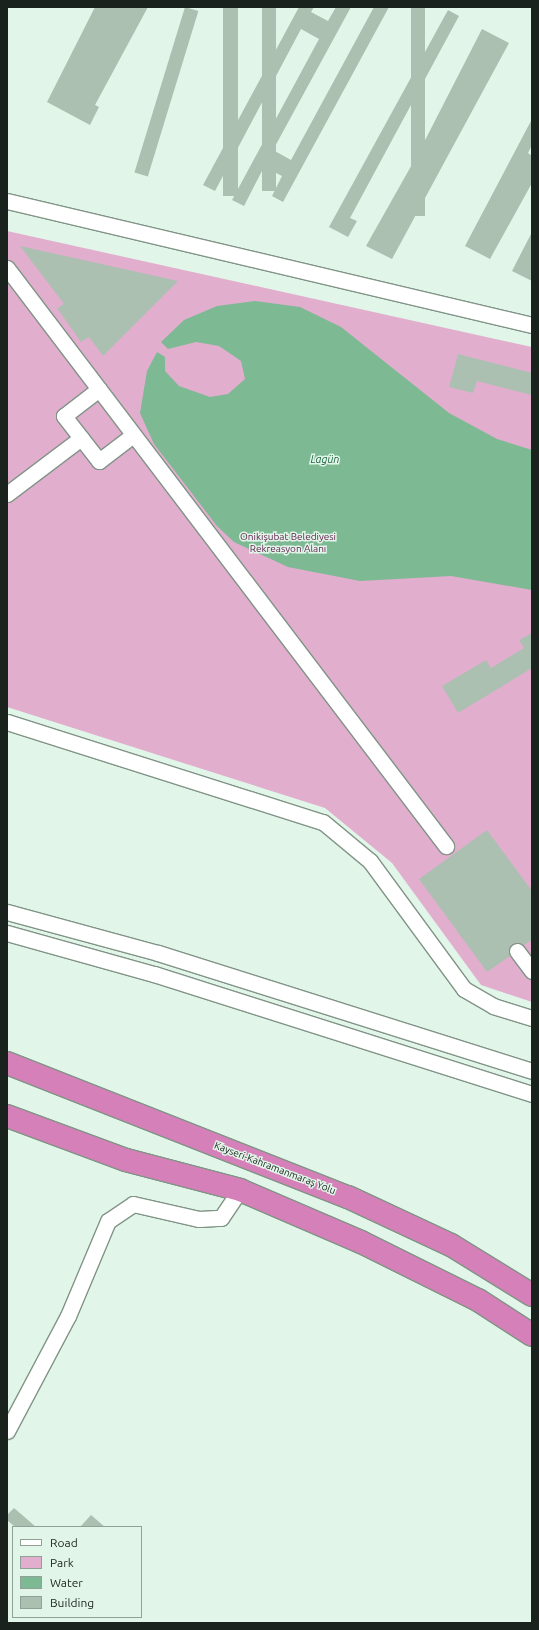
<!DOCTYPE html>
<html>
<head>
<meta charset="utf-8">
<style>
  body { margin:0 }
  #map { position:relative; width:539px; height:1630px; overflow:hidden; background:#e1f6e8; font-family:Ubuntu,sans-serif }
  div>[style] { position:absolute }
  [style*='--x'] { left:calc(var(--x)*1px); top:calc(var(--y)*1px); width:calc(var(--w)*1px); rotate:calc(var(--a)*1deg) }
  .green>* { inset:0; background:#e1aece }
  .water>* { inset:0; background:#7db993 }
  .building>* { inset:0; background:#acc0b2; transform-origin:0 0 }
  .roads { filter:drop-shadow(1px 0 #819487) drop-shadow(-1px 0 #819487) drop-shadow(0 1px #819487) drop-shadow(0 -1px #819487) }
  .minor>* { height:15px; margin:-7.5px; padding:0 7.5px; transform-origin:7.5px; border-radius:7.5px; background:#fff }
  .highway>* { height:22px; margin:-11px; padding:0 11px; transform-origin:11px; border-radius:11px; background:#d580b8 }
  span { translate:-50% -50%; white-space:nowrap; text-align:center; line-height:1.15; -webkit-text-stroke:3px #e1f6e8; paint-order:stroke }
  .park-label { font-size:10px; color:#5e1b4c }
  .street-label { font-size:10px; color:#1a221d }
  .water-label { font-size:11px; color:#226642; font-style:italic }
  .frame { position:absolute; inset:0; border:8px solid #1a221d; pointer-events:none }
  .legend { position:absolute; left:12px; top:1526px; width:130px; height:92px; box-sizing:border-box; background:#e1f6e8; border:1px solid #91a197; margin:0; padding:5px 7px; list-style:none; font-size:12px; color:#1a221d }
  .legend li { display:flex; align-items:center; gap:8px; height:20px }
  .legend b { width:20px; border:1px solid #91a197 }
</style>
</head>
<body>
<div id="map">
  <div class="green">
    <div style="clip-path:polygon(7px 231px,532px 347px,532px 1002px,481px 985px,392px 863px,325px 808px,7px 707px)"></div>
  </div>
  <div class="water">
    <div style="clip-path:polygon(255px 301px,300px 307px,341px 327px,449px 413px,497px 439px,532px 450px,532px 590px,451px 576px,360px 581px,288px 567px,234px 542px,217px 526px,154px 444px,140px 413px,147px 371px,157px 352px,165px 357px,165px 371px,179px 386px,210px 397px,228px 394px,245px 379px,241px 361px,219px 346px,196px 342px,168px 349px,161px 342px,184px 320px,217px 306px)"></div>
  </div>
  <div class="building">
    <div style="clip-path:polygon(95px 7px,148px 7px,95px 105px,99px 107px,90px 125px,47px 102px)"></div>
    <div style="left:185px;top:7px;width:14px;height:173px;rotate:17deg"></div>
    <div style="left:223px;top:7px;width:15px;height:189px"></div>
    <div style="left:262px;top:7px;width:14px;height:184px"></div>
    <div style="clip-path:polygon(299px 7px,314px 7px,311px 12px,328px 21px,336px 7px,351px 7px,273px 150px,291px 160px,374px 7px,389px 7px,283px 202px,272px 196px,282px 176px,264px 167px,244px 206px,232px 200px,319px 39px,301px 29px,215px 191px,203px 185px)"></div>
    <div style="left:411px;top:7px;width:14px;height:209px"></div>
    <div style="clip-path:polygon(448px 10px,459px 16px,350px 218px,357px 221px,348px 237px,329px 227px)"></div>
    <div style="clip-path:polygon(482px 29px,509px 43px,392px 259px,366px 246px,419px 152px)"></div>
    <div style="clip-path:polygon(532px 119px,532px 145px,528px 153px,532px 156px,532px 183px,490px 259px,465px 246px)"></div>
    <div style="clip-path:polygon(532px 232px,532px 281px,512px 271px)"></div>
    <div style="clip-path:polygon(20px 246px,178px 281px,103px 356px,89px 337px,81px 342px,57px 308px,64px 304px)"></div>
    <div style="clip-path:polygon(458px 354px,532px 373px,532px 395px,477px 381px,473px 393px,449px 387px)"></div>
    <div style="clip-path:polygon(532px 633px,532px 668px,458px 713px,442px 686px,486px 660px,491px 668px,524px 648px,519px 640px)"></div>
    <div style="clip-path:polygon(487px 830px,532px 891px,532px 940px,524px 945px,520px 943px,512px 944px,509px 948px,510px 956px,487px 972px,419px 879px)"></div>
    <div style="clip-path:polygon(14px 1508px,21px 1514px,36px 1527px,15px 1527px,7px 1520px,7px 1515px)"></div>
    <div style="clip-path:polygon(91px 1515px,105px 1527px,80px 1527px)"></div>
  </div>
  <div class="roads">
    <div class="minor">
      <div style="--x:7;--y:201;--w:539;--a:13.29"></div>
      <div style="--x:7;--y:268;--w:726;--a:52.78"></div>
      <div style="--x:99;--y:389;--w:44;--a:142.4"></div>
      <div style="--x:64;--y:416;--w:57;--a:52.1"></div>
      <div style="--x:99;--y:461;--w:43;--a:-37.4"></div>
      <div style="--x:7;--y:494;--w:93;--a:-37.1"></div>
      <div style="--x:7;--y:722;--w:331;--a:17.6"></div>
      <div style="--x:323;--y:822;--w:61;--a:39.7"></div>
      <div style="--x:370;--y:861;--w:159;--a:53.7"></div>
      <div style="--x:464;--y:989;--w:34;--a:30"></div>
      <div style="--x:493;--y:1006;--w:41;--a:17.1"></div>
      <div style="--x:7;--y:912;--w:156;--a:15.2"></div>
      <div style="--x:158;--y:953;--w:392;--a:17.5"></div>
      <div style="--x:7;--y:933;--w:153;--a:15.6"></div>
      <div style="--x:154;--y:974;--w:397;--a:17.6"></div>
      <div style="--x:517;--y:951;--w:25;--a:53"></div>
      <div style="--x:7;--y:1431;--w:130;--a:-62.1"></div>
      <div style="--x:68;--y:1316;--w:103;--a:-67.2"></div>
      <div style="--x:108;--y:1221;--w:30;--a:-34"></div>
      <div style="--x:133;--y:1204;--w:68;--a:12.8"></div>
      <div style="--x:199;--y:1219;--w:22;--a:-3"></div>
      <div style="--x:221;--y:1218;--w:34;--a:-56"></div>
    </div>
    <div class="highway">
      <div style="--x:7;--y:1063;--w:366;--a:21.5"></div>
      <div style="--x:348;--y:1197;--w:114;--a:25"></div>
      <div style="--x:451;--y:1245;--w:95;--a:31.7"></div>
      <div style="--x:7;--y:1116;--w:127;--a:20.3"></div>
      <div style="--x:126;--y:1160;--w:118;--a:14.7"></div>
      <div style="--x:240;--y:1190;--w:132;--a:23.3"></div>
      <div style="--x:361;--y:1242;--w:131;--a:26.4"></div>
      <div style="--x:478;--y:1300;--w:64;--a:32.9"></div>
    </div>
  </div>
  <div class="park-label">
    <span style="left:288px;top:542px">Onikişubat Belediyesi<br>Rekreasyon Alanı</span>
  </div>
  <div class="street-label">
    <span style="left:275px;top:1168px;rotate:21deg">Kayseri-Kahramanmaraş Yolu</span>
  </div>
  <div class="water-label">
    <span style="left:325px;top:459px">Lagün</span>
  </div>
  <div class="frame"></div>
  <ul class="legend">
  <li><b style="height:5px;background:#fff"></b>Road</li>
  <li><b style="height:11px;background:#e1aece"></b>Park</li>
  <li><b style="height:11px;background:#7db993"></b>Water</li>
  <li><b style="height:11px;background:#acc0b2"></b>Building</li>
  </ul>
</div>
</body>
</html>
